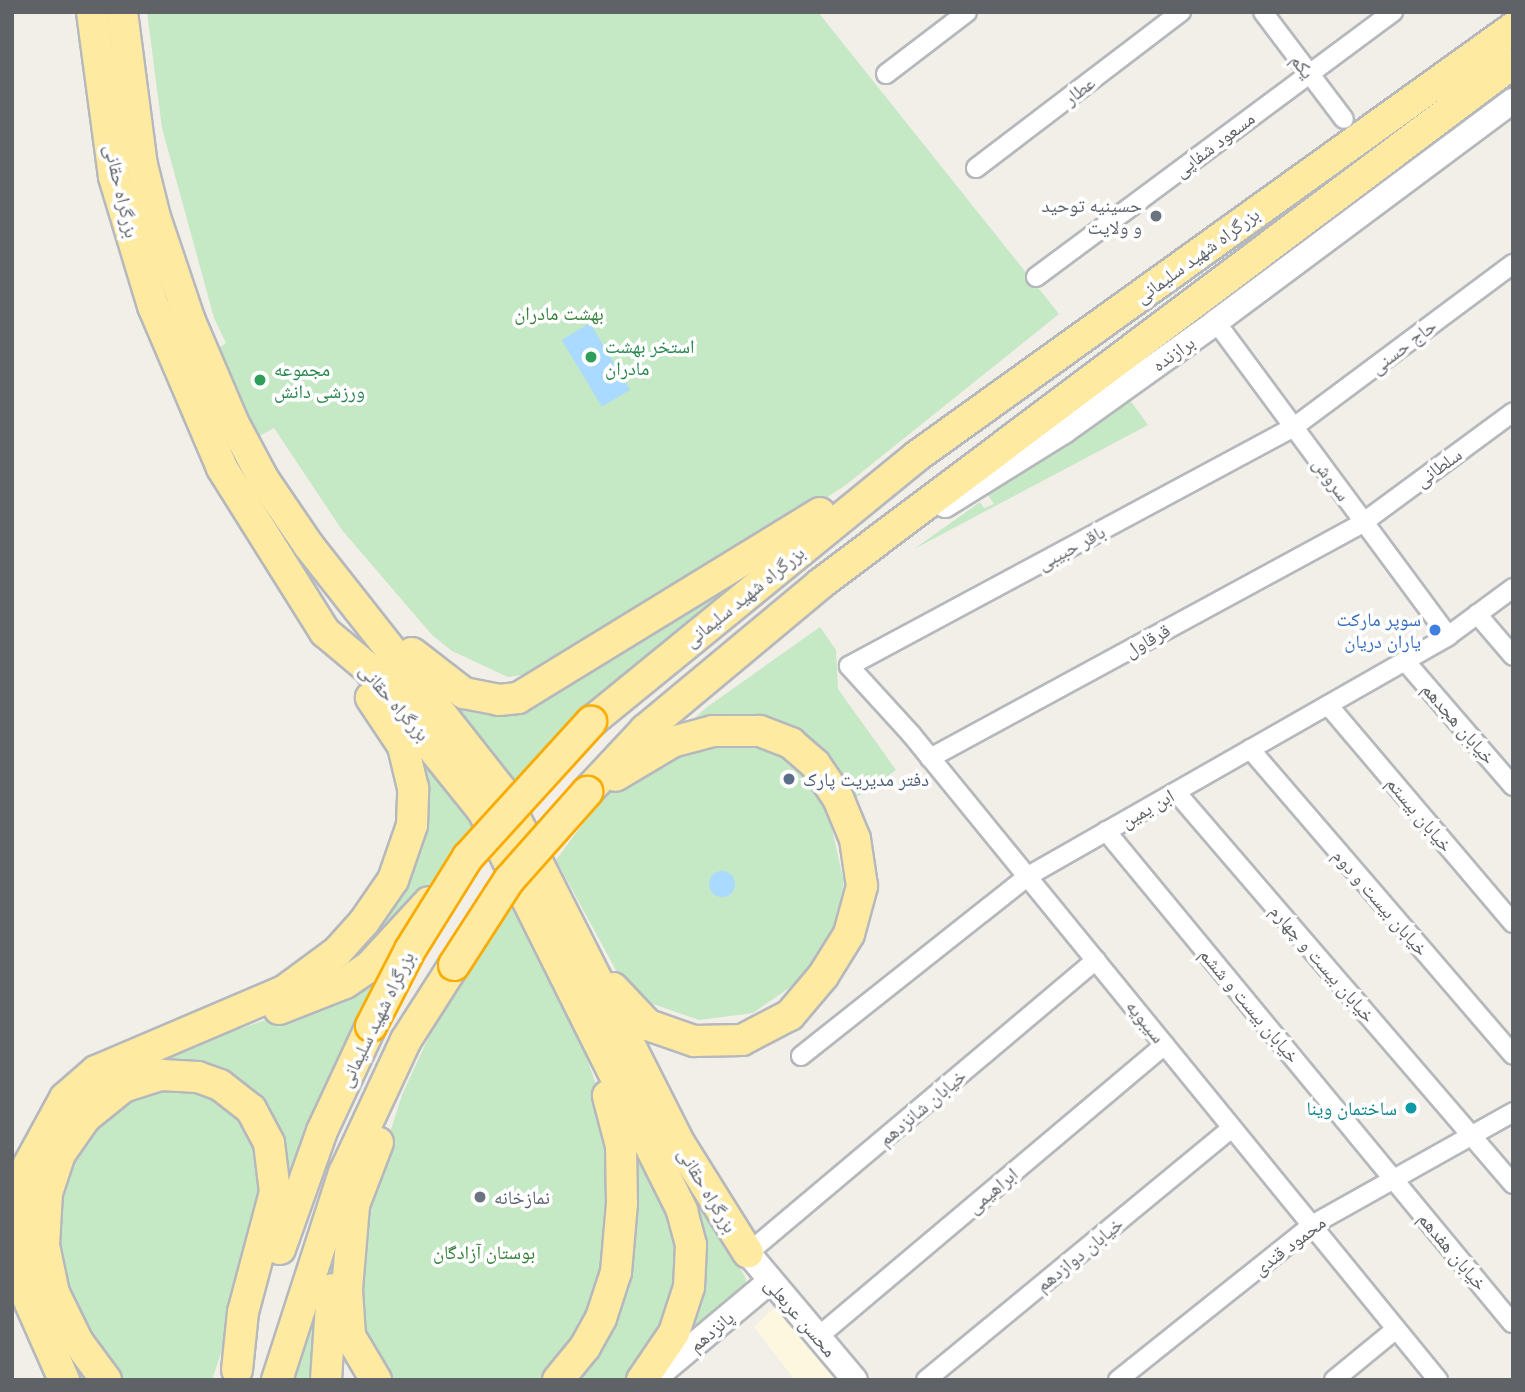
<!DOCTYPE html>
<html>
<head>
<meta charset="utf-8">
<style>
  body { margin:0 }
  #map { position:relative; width:1525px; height:1392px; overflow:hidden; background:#f1efe8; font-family:"Golos Text","Noto Naskh Arabic",sans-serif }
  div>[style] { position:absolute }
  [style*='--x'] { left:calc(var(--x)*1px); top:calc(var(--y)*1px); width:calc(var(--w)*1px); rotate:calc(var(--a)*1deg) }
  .commercial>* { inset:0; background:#fef7e0 }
  .green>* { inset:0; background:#c5e8c5 }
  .water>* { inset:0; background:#aadaff; transform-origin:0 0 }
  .round { border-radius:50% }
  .roads { filter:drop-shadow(2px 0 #b5b8bc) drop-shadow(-2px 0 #b5b8bc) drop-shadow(0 2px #b5b8bc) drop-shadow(0 -2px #b5b8bc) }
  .minor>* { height:18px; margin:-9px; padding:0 9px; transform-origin:9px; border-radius:9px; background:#fff }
  .secondary>* { height:24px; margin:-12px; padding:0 12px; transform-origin:12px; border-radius:12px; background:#fff }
  .trunk>* { height:30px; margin:-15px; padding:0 15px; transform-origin:15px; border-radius:15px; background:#feeaa1 }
  .bridges { filter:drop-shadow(2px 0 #f9ab00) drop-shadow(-2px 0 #f9ab00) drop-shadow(0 2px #f9ab00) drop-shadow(0 -2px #f9ab00) }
  .trunk-bridge>* { height:30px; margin:-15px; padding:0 15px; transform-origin:15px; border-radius:15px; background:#feeaa1 }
  .dots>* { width:19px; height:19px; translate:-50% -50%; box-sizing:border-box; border:4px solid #fff; border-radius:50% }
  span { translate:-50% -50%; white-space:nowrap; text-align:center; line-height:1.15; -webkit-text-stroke:7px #fff; paint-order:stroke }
  .street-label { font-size:19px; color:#5f6368 }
  .worship-label { font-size:19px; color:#5b616d }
  .right { translate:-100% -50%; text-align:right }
  .left { translate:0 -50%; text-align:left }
  .park-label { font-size:19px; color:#348238 }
  .leisure-label { font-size:19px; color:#27864d }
  .shop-label { font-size:19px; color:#366cbe }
  .service-label { font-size:19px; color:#4e5e75 }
  .culture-label { font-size:19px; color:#0d838f }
  .frame { position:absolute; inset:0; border:14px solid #5f6368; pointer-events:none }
</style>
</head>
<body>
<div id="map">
  <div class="commercial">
    <div style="clip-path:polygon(775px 1307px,835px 1380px,795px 1380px,754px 1327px)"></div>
  </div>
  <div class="green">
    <div style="clip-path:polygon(147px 12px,818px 12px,1059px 314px,847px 484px,755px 546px,557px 670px,508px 677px,452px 651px,432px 635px,342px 530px,274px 428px,254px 439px,216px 350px,226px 343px,214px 318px,162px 128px)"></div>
    <div style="clip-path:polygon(1127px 396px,1148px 425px,914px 549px,980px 502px,984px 508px,994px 504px,988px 495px)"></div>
    <div style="clip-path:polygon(851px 498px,578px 714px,509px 789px,413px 661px,489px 706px)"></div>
    <div style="clip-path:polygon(820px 627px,836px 650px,838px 689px,896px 770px,829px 816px,844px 882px,834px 933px,802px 979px,753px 1013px,699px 1020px,630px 996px,556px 860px,598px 803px,707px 707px)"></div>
    <div style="clip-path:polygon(403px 735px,480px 825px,386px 947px,361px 968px,297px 988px,407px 861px)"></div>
    <div style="clip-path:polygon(515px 890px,571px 1011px,616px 1144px,597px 1315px,547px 1380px,385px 1380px,363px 1349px,358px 1232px,402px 1095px,442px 1008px)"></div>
    <div style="clip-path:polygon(434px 901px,370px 1007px,321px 1106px,253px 1300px,281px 1190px,271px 1134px,250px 1102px,218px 1078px,195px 1071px,162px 1069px,115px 1087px,78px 1118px,49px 1167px,39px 1222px,40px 1255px,56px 1311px,96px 1380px,82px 1380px,42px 1303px,28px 1255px,37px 1171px,58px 1126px,91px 1089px,120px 1070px,315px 1003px,354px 983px,384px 959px)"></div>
    <div style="clip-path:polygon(600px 1000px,746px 1279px,745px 1286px,648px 1380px,694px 1298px)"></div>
    <div style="clip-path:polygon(148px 1083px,217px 1090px,265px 1146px,260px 1234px,212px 1380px,121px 1380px,86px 1340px,49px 1250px,70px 1145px)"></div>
    <div style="clip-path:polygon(618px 1113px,681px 1221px,683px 1279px,636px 1380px,570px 1380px,606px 1328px)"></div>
    <div style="clip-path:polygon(344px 1211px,323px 1305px,321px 1380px,287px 1380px)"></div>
  </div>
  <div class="water">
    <div style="left:590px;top:323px;width:78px;height:33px;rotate:59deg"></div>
    <div class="round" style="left:709px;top:871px;width:26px;height:26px"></div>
  </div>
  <div class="roads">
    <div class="minor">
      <div style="--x:1263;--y:12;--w:134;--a:52.9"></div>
      <div style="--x:886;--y:74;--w:102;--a:-37.4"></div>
      <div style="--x:976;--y:168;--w:258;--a:-37.3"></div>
      <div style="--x:1036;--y:277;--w:445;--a:-36.6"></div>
      <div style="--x:1216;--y:322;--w:390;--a:53.5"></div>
      <div style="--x:1477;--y:614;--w:55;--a:49.4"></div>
      <div style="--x:1405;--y:661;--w:165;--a:49.2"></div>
      <div style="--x:1328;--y:705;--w:286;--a:49.7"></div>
      <div style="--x:1250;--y:749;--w:403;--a:49.3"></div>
      <div style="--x:930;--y:758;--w:494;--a:-28.5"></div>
      <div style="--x:1364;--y:522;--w:185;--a:-36.4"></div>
      <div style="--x:1176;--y:792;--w:517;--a:49.31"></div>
      <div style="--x:1106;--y:831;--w:638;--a:50.47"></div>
      <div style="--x:801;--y:1056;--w:290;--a:-38.4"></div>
      <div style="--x:1028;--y:876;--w:484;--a:-29.7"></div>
      <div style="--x:1448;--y:636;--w:81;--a:-36.4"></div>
      <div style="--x:748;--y:1253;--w:455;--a:-40.1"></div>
      <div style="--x:819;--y:1336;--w:452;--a:-40.1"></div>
      <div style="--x:926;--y:1380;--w:396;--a:-39.5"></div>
      <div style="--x:1118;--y:1380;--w:248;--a:-38.6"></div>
      <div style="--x:1312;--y:1225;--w:231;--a:-29.3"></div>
      <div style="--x:1334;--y:1380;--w:80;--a:-39.4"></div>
      <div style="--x:1438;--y:1380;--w:834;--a:-129.21"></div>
      <div style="--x:911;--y:734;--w:92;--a:-132.4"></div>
      <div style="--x:849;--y:666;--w:505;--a:-28.24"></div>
      <div style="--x:1294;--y:427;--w:273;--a:-36.7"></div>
    </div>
    <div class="secondary">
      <div style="--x:945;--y:505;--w:140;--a:-31.9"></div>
      <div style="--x:1064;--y:431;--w:187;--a:-35.6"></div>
      <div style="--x:1216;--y:322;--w:370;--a:-36.7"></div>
      <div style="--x:748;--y:1253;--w:166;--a:49.9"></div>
      <div style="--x:652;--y:1380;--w:153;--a:-39.9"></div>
    </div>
    <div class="trunk">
      <div style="--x:92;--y:12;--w:166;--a:82.4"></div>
      <div style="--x:114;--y:177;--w:135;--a:73.2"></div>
      <div style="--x:153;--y:306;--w:176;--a:66.9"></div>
      <div style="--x:222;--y:468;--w:194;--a:57.9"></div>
      <div style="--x:325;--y:632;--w:56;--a:39.9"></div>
      <div style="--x:368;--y:668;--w:184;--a:51.2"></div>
      <div style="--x:483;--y:811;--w:447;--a:63.5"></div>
      <div style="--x:682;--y:1211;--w:35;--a:75"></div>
      <div style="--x:691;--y:1245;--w:42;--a:92.7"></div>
      <div style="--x:689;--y:1287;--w:48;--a:108.1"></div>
      <div style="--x:674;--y:1333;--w:57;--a:124.2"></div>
      <div style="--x:122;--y:12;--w:154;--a:82.6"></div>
      <div style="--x:142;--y:165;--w:54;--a:76"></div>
      <div style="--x:155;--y:217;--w:110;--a:71.4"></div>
      <div style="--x:190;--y:321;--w:110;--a:66.9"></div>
      <div style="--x:233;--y:422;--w:66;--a:61.9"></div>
      <div style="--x:264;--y:480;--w:80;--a:55.7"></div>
      <div style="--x:309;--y:546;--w:310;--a:51.8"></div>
      <div style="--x:501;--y:790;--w:397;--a:63.2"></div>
      <div style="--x:680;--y:1144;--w:128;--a:58"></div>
      <div style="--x:412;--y:653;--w:66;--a:37.6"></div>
      <div style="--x:464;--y:693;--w:36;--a:11"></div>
      <div style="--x:499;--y:700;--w:19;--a:-6"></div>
      <div style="--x:518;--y:698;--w:354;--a:-31.5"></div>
      <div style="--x:591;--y:722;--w:421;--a:-39.2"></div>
      <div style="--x:917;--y:456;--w:734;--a:-35.68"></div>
      <div style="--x:587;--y:792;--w:85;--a:-46.9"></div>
      <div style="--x:645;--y:730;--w:228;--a:-39.8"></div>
      <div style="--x:820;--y:584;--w:867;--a:-36.94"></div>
      <div style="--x:613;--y:988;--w:51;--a:46.6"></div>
      <div style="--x:648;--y:1025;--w:49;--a:19.2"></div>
      <div style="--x:694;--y:1041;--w:48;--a:-1.2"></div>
      <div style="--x:742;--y:1040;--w:54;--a:-27.5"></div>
      <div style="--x:790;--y:1015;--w:51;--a:-49.8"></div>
      <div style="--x:823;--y:976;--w:49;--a:-58.2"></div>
      <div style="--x:849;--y:934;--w:50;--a:-74.8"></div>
      <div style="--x:862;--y:886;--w:48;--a:-98.5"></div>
      <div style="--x:855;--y:839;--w:44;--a:-112.5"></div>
      <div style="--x:838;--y:798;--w:41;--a:-124.1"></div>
      <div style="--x:815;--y:764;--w:32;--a:-139"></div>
      <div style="--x:791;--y:743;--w:34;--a:-159"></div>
      <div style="--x:759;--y:731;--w:46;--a:180"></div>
      <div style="--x:713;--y:731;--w:42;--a:165"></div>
      <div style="--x:672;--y:742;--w:66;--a:149.2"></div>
      <div style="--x:279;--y:1009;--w:71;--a:-21.5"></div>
      <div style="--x:345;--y:983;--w:29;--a:-34"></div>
      <div style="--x:369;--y:967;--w:88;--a:-47.3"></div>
      <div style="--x:280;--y:1249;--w:125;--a:-70.4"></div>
      <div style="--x:322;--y:1131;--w:116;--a:-65"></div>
      <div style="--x:64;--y:1380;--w:92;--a:-113.8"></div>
      <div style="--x:27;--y:1296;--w:33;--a:-102"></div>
      <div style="--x:20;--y:1264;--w:61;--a:-90"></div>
      <div style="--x:20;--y:1203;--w:40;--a:-77"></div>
      <div style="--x:29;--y:1164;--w:75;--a:-61.4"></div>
      <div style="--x:65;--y:1098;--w:41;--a:-41.1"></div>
      <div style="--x:96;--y:1071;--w:204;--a:-23.1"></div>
      <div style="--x:284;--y:991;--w:66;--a:-36.3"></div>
      <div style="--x:337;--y:952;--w:40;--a:-48"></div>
      <div style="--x:364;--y:922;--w:51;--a:-55.4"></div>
      <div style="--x:393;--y:880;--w:58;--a:-70.9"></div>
      <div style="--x:412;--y:825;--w:37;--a:-88"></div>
      <div style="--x:413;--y:788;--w:43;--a:-103.4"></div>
      <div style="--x:403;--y:746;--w:58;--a:-123.7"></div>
      <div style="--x:106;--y:1380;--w:47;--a:-126.4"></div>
      <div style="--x:78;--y:1342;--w:55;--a:-116.1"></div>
      <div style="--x:54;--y:1293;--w:49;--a:-101.8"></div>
      <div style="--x:44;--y:1245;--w:52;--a:-86.7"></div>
      <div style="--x:47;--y:1193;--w:41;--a:-71.6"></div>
      <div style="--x:60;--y:1154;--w:44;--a:-55.2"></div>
      <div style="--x:85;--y:1118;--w:49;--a:-39.2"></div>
      <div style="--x:123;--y:1087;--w:40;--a:-18"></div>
      <div style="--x:161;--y:1075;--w:37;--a:3"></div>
      <div style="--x:198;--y:1077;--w:23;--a:20"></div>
      <div style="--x:220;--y:1085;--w:39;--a:38"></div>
      <div style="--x:251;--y:1109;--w:38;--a:62"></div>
      <div style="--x:269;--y:1143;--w:49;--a:83"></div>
      <div style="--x:275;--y:1192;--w:124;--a:104.9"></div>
      <div style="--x:243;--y:1312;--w:58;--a:95.9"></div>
      <div style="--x:277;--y:1380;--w:218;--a:-72.1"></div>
      <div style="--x:344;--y:1173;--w:147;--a:-65"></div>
      <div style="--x:406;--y:1040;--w:89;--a:-57.4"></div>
      <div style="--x:326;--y:1380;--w:91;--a:-86.2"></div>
      <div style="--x:376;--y:1380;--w:51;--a:-120.6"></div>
      <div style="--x:350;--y:1336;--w:47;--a:-93.7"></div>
      <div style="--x:347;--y:1289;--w:84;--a:-85.2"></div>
      <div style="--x:354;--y:1205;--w:67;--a:-69.1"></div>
      <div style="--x:558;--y:1380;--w:43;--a:-50.7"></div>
      <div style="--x:585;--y:1347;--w:33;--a:-61"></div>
      <div style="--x:601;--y:1318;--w:48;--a:-71.9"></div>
      <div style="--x:616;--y:1272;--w:69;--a:-85"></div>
      <div style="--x:622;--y:1203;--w:57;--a:-91"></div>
      <div style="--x:621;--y:1146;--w:52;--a:-104.6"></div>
    </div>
  </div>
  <div class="bridges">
    <div class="trunk-bridge">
      <div style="--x:454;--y:965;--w:101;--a:-57.1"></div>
      <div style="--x:509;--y:880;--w:118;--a:-48.4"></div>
      <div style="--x:371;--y:1026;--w:85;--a:-62.8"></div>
      <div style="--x:410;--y:950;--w:110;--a:-58.1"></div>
      <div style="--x:468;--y:857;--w:183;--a:-47.7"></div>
    </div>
  </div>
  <div class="dots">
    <div style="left:1156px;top:216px;background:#6b7280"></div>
    <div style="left:591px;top:357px;background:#2e9e5b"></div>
    <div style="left:260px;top:380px;background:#2e9e5b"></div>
    <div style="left:1435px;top:630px;background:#3f7fe0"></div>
    <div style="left:789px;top:779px;background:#5c6f8a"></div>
    <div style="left:1411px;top:1108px;background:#0f9aa8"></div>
    <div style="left:480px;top:1197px;background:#6b7280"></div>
  </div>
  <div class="street-label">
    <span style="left:1303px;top:66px;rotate:53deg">یکم</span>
    <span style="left:1079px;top:90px;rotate:-37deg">عطار</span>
    <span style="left:1214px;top:144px;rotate:-37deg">مسعود شفاپی</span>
    <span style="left:122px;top:191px;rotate:77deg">بزرگراه حقانی</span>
    <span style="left:1197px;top:255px;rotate:-36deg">بزرگراه شهید سلیمانی</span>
    <span style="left:1403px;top:346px;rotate:-37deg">حاج حسنی</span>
    <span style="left:1173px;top:353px;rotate:-35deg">برازنده</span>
    <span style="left:1438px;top:467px;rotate:-36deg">سلطانی</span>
    <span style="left:1332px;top:479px;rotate:54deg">سروش</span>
    <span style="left:1071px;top:547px;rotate:-28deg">باقر حبیبی</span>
    <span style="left:744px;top:596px;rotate:-39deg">بزرگراه شهید سلیمانی</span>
    <span style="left:1147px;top:640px;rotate:-29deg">قرقاول</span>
    <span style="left:395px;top:702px;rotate:49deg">بزرگراه حقانی</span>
    <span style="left:1459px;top:723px;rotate:49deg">خیابان هجدهم</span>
    <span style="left:1147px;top:808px;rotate:-30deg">ابن یمین</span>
    <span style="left:1420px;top:814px;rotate:50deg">خیابان بیستم</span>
    <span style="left:1381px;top:902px;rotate:49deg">خیابان بیست و دوم</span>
    <span style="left:1323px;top:963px;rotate:49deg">خیابان بیست و چهارم</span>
    <span style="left:1250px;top:1005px;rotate:50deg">خیابان بیست و ششم</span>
    <span style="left:376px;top:1019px;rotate:-64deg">بزرگراه شهید سلیمانی</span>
    <span style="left:1146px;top:1021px;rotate:51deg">سیبویه</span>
    <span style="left:922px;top:1107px;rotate:-40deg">خیابان شانزدهم</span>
    <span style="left:708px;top:1190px;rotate:59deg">بزرگراه حقانی</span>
    <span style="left:992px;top:1190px;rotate:-40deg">ابراهیمی</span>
    <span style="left:1289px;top:1245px;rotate:-37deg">محمود قندی</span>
    <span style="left:1453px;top:1251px;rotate:50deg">خیابان هفدهم</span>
    <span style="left:1079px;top:1254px;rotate:-39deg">خیابان دوازدهم</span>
    <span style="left:801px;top:1317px;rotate:49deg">محسن عربعلی</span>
    <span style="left:711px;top:1331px;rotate:-40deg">پانزدهم</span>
  </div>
  <div class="worship-label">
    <span class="right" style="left:1142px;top:216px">حسینیه توحید<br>و ولایت</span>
    <span class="left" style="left:494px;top:1197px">نمازخانه</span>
  </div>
  <div class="park-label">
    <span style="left:559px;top:313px">بهشت مادران</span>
    <span style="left:484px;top:1252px">بوستان آزادگان</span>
  </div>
  <div class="leisure-label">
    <span class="left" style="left:605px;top:357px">استخر بهشت<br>مادران</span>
    <span class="left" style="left:274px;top:380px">مجموعه<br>ورزشی دانش</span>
  </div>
  <div class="shop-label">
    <span class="right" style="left:1421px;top:630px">سوپر مارکت<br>یاران دریان</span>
  </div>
  <div class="service-label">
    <span class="left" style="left:803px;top:779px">دفتر مدیریت پارک</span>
  </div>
  <div class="culture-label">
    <span class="right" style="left:1397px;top:1108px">ساختمان وینا</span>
  </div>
  <div class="frame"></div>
</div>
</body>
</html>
